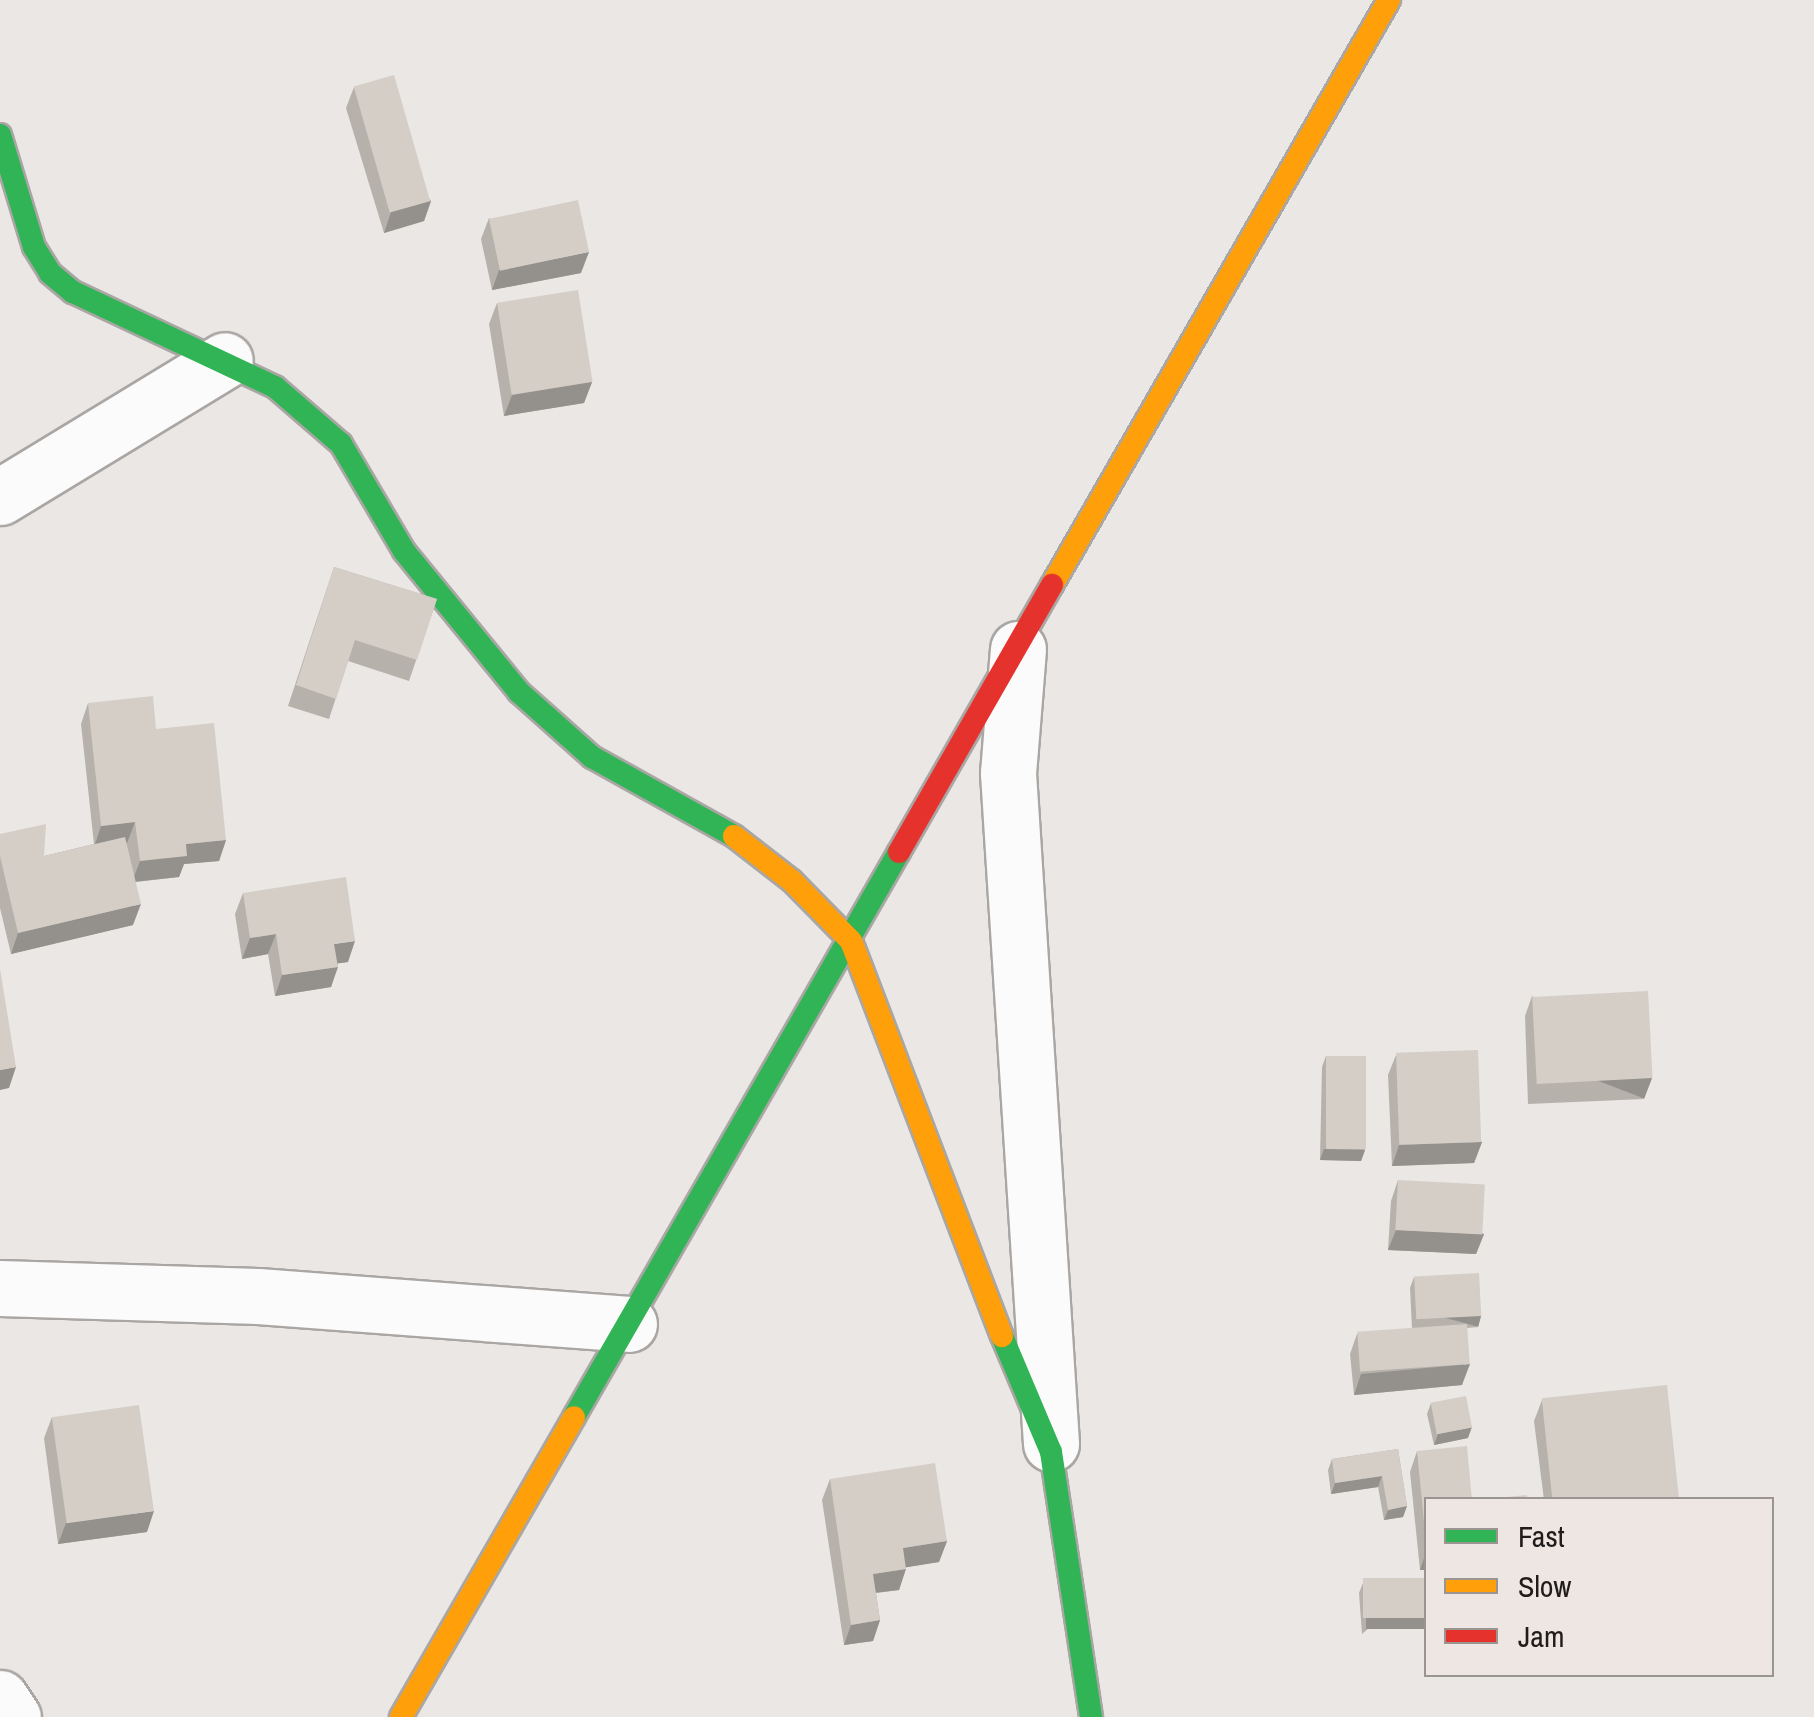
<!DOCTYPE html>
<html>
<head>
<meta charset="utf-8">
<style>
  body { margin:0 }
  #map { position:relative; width:1814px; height:1717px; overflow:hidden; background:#eae7e5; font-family:"Archivo Narrow",sans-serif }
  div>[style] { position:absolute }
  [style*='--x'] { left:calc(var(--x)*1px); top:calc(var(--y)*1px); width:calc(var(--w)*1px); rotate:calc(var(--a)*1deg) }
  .roads { filter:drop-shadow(2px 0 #a9a6a4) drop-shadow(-2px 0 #a9a6a4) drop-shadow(0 2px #a9a6a4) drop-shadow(0 -2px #a9a6a4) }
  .street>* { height:55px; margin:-27.5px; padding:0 27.5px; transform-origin:27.5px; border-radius:27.5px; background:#fcfbfb }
  .fast>* { height:22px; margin:-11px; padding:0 11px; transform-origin:11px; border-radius:11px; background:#30b455 }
  .slow>* { height:22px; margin:-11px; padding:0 11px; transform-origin:11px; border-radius:11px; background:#ff9f0a }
  .jam>* { height:22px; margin:-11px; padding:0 11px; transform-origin:11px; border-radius:11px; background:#e5322d }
  .wall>* { inset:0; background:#b6b1ab }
  .shaded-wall>* { inset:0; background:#94908b; transform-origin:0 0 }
  .building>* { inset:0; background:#d4cec7; transform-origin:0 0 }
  span { translate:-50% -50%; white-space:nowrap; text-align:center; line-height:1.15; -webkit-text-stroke:9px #ede6e2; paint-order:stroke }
  .legend { position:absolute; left:1424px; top:1497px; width:350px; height:180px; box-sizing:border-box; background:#ede6e2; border:2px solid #9b9592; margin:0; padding:12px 18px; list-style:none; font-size:30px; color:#1f1c1b }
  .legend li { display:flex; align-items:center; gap:20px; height:50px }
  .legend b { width:50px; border:2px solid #9b9592 }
</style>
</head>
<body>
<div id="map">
  <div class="roads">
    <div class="street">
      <div style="--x:0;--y:497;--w:263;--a:-31.3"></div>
      <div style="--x:1018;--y:649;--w:124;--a:94.6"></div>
      <div style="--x:1008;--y:773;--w:672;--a:86.33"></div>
      <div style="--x:0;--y:1288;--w:258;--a:1.8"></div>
      <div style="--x:258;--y:1296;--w:372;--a:4.3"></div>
      <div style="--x:0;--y:1698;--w:23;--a:56"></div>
    </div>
    <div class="fast">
      <div style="--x:0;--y:135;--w:117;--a:73.1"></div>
      <div style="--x:34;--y:247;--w:31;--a:58"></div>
      <div style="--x:50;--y:273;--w:30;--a:40"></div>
      <div style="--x:73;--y:292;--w:223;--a:25.2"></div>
      <div style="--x:275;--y:387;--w:87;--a:40.8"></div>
      <div style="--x:341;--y:444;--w:124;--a:59.5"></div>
      <div style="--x:404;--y:551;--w:182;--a:50.8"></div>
      <div style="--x:519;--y:692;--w:98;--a:41.7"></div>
      <div style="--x:592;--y:757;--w:162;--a:29.1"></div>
      <div style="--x:1002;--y:1336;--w:126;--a:67.1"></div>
      <div style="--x:1051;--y:1452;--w:268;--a:81.4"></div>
      <div style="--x:574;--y:1417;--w:652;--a:-60.09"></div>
    </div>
    <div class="slow">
      <div style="--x:1052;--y:585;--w:675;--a:-60.06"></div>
      <div style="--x:734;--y:836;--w:73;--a:37.8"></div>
      <div style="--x:792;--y:881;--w:84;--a:45.5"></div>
      <div style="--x:851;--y:941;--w:423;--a:69.1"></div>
      <div style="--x:401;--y:1717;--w:346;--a:-60"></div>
    </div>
    <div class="jam">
      <div style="--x:899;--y:852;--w:308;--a:-60.2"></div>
    </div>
  </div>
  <div class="wall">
    <div style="clip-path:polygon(354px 87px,431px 201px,424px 221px,384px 233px,346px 108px)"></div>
    <div style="clip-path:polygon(489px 218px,581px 273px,492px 290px,481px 239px)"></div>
    <div style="clip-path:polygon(497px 303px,592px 382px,584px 403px,504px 416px,489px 324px)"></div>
    <div style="clip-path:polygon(334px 567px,437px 599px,409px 681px,348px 661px,329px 719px,288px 706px)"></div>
    <div style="clip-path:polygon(88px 703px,156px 729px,226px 840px,219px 861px,184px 864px,179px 877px,136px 882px,133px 925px,11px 954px,0 908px,0 834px,44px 856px,94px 844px,81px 724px)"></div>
    <div style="clip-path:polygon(243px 893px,348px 962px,338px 963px,331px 987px,275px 996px,268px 954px,242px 959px,235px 914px)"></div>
    <div style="clip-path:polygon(1532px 996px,1652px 1078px,1644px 1099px,1528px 1104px,1525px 1016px)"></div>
    <div style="clip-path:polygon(1396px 1055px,1482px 1142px,1474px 1163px,1392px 1166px,1388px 1075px)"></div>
    <div style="clip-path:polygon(1326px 1056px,1365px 1150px,1361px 1161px,1320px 1160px,1322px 1067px)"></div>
    <div style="clip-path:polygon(1398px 1180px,1484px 1234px,1476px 1254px,1388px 1250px,1391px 1201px)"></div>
    <div style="clip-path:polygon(1414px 1277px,1481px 1316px,1478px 1327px,1467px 1328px,1462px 1385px,1354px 1395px,1350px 1354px,1357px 1334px,1412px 1329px,1410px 1288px)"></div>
    <div style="clip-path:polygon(1542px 1400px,1680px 1500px,1544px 1500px,1534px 1421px)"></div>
    <div style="clip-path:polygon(1431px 1403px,1468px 1438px,1434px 1445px,1427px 1414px)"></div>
    <div style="clip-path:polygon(52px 1417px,147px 1532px,58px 1544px,44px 1438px)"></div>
    <div style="clip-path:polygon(1398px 1449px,1407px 1506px,1403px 1517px,1384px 1520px,1378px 1487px,1331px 1494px,1328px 1470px,1332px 1459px)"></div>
    <div style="clip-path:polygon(1417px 1451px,1426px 1500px,1426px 1570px,1420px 1570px,1410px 1472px)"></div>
    <div style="clip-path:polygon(830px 1479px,947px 1541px,939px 1562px,906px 1567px,899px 1590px,876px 1593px,880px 1620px,873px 1641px,844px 1645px,822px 1500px)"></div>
    <div style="clip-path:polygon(1426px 1578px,1362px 1634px,1359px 1593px,1363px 1583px)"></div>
  </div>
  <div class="shaded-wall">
    <div style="clip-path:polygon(431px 201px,424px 221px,384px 233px,391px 212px)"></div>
    <div style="clip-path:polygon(589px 252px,581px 273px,492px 290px,499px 270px)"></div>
    <div style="clip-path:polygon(592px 382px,584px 403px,504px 416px,512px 395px)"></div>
    <div style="clip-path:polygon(135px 822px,127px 843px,94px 847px,101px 826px)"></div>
    <div style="clip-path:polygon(226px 840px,219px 861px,184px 864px,179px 877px,132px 882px,140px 861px,186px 844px)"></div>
    <div style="clip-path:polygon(141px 904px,133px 925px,11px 954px,18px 933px)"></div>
    <div style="clip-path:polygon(276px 934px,268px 954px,242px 959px,250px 938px)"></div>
    <div style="clip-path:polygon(355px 941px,348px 962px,327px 965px,334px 944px)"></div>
    <div style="clip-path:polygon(338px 967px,331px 987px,275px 996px,282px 975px)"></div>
    <div style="clip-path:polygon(16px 1067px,9px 1088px,0 1090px,0 1070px)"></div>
    <div style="left:1652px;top:1078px;width:22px;height:117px;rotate:111deg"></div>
    <div style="clip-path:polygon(1482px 1142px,1474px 1163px,1392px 1166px,1399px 1145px)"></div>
    <div style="clip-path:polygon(1324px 1149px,1365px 1150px,1361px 1161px,1320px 1160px)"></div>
    <div style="clip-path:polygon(1396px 1230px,1484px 1234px,1476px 1254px,1388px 1250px)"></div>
    <div style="left:1481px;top:1316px;width:11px;height:64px;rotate:105deg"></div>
    <div style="clip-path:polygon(1470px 1364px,1462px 1385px,1354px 1395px,1361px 1374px)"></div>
    <div style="clip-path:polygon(1472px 1427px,1468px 1438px,1434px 1445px,1438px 1434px)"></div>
    <div style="clip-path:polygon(1382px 1476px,1378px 1487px,1331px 1494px,1335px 1483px)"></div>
    <div style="clip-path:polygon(1407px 1506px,1403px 1517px,1384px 1520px,1388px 1510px)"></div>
    <div style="clip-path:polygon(154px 1511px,147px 1532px,58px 1544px,66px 1523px)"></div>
    <div style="clip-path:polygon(947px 1541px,939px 1562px,896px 1569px,903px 1548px)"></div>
    <div style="clip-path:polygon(1426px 1552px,1426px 1570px,1420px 1570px)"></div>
    <div style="clip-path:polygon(906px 1569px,899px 1590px,865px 1594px,873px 1574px)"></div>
    <div style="left:1426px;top:1618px;width:11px;height:60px;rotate:90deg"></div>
    <div style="clip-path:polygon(880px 1620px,873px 1641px,844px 1645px,851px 1625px)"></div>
  </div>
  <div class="building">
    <div style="left:394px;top:75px;width:131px;height:42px;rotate:74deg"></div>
    <div style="left:578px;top:200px;width:53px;height:91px;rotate:78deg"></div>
    <div style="left:578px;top:290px;width:93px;height:82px;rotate:81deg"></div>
    <div style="clip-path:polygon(334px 567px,437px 599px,417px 660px,355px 640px,336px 699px,296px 685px)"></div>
    <div style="clip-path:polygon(153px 696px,156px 729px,214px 723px,226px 840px,186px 844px,187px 856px,140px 861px,135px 822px,101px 826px,88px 703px)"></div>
    <div style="clip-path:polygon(46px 824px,44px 856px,125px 837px,141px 904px,18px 933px,0 856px,0 834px)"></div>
    <div style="clip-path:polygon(346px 877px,355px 941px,334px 944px,338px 967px,282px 975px,276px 934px,250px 938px,243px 893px)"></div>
    <div style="clip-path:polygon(0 969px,16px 1067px,0 1070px)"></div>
    <div style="left:1648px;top:991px;width:87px;height:116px;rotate:87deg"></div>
    <div style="left:1478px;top:1050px;width:92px;height:82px;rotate:88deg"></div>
    <div style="left:1326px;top:1056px;width:40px;height:93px"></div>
    <div style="left:1398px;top:1180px;width:87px;height:50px;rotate:3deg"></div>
    <div style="left:1479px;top:1273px;width:43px;height:65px;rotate:87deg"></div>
    <div style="left:1467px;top:1324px;width:40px;height:110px;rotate:86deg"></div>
    <div style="left:1667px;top:1385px;width:116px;height:126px;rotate:84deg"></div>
    <div style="left:1466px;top:1396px;width:32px;height:36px;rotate:79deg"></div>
    <div style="left:139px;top:1405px;width:107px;height:88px;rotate:82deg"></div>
    <div style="clip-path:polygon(1467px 1446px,1472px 1500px,1426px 1500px,1426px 1542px,1417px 1451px)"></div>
    <div style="clip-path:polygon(1398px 1449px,1407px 1506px,1388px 1510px,1382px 1476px,1335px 1483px,1332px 1459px)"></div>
    <div style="clip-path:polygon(935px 1463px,947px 1541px,903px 1548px,906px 1569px,873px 1574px,880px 1620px,851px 1625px,830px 1479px)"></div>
    <div style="clip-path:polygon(1527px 1495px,1528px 1500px,1498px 1500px,1498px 1498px)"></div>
    <div style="left:1426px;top:1578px;width:40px;height:63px;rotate:90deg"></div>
  </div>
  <ul class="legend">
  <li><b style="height:12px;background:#30b455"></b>Fast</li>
  <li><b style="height:12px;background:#ff9f0a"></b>Slow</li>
  <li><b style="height:12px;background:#e5322d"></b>Jam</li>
  </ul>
</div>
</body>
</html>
